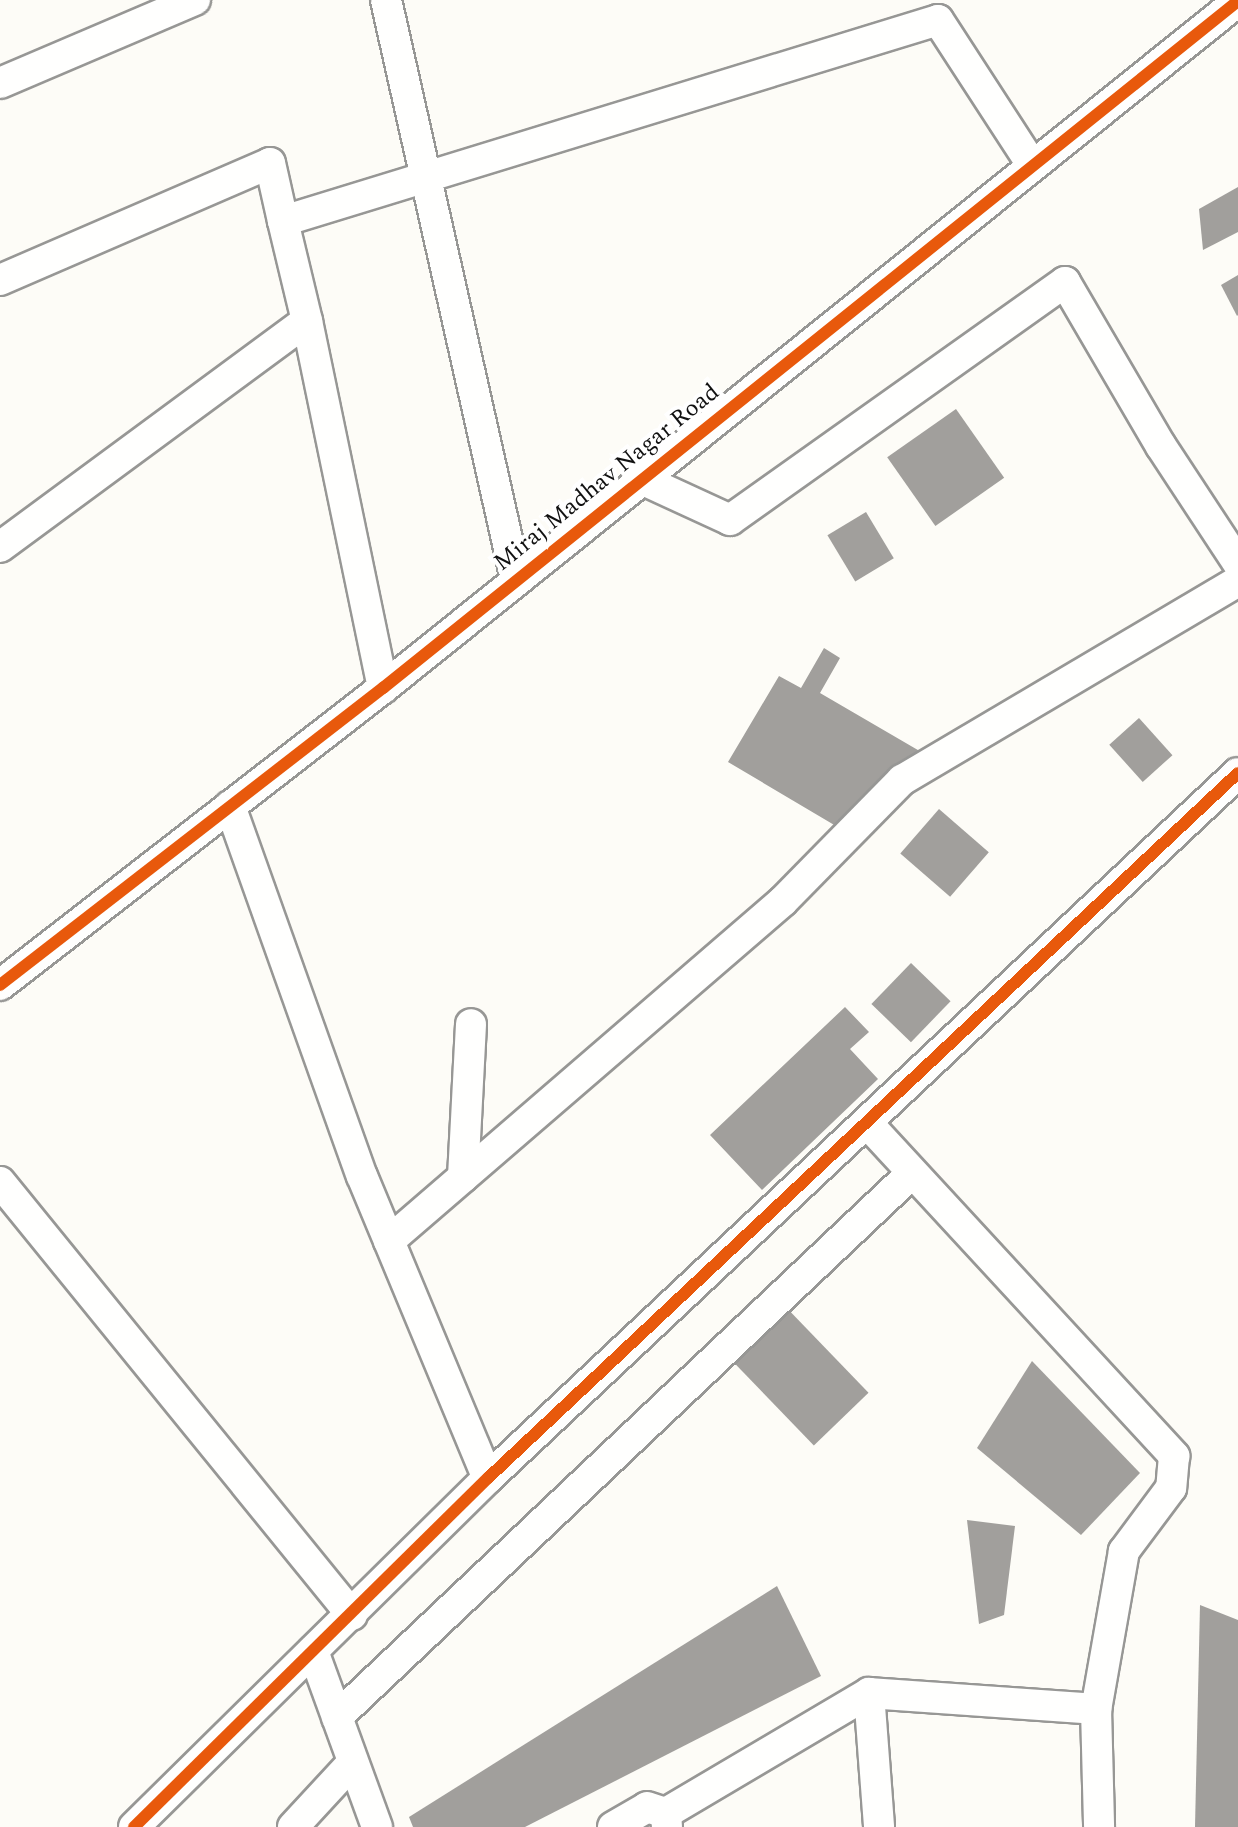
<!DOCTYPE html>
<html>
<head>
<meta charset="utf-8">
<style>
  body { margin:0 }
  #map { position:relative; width:1238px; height:1827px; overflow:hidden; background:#fdfcf7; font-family:Spectral,serif }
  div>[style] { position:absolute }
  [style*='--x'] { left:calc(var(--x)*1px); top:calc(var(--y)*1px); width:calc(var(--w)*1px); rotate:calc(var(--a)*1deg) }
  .building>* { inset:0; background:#a19f9c; transform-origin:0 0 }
  .roads { filter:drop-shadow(2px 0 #979795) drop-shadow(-2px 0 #979795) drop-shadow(0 2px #979795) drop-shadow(0 -2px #979795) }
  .minor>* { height:30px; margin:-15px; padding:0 15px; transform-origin:15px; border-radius:15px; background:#fffffe }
  .cycleway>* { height:12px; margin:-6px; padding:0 6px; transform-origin:6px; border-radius:6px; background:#e8590c }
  span { translate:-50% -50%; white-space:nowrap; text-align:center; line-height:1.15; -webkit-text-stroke:8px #fff; paint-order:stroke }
  .street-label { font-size:24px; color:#111 }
</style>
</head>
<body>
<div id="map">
  <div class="building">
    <div style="clip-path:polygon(1238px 187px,1238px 232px,1203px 250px,1199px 209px)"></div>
    <div style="clip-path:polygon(1238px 275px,1238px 315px,1237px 316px,1221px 285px)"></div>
    <div style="left:956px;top:409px;width:84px;height:84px;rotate:55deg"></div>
    <div style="left:866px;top:512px;width:54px;height:45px;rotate:59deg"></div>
    <div style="clip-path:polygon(824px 648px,840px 658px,820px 693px,923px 753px,841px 829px,728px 762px,779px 676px,801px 688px)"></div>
    <div style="left:1139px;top:718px;width:50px;height:40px;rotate:48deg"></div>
    <div style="left:939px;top:809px;width:66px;height:59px;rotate:41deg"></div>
    <div style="left:911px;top:963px;width:55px;height:57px;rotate:44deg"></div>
    <div style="clip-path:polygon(845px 1007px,869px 1032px,850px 1049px,878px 1079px,762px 1190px,710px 1135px)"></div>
    <div style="left:781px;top:1302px;width:126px;height:76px;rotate:46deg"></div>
    <div style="clip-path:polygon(1032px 1361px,1140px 1473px,1081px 1535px,977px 1448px)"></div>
    <div style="clip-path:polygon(967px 1520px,1015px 1526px,1004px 1615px,979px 1624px)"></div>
    <div style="clip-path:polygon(777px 1586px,821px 1676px,525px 1827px,413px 1827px,409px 1817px)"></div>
    <div style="clip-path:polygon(1200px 1605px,1238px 1620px,1238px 1827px,1195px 1827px)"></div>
  </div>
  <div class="roads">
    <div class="minor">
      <div style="--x:386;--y:0;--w:593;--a:77.35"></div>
      <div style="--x:0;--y:83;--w:212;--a:-23.1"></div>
      <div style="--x:283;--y:221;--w:103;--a:76.5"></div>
      <div style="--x:0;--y:280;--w:294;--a:-23.4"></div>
      <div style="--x:270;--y:163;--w:59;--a:77.4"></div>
      <div style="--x:283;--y:221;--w:685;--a:-17.06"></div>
      <div style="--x:938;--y:20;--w:173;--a:57"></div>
      <div style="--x:641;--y:479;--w:98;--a:24.7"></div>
      <div style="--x:730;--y:520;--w:411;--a:-35.4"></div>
      <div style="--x:1065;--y:282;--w:190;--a:59.7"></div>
      <div style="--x:1161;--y:446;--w:140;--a:56.7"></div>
      <div style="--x:0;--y:547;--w:381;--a:-36.4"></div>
      <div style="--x:307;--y:321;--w:375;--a:78.3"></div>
      <div style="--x:230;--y:806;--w:393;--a:70.4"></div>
      <div style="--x:362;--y:1176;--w:327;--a:67.4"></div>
      <div style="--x:0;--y:985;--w:485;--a:-37.8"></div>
      <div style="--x:383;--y:688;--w:1097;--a:-38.78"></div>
      <div style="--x:868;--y:1124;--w:452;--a:47.3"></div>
      <div style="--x:1174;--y:1456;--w:32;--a:95"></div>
      <div style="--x:1171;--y:1488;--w:79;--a:126.7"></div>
      <div style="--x:1124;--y:1551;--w:160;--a:100"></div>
      <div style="--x:1096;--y:1709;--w:118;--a:88.5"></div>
      <div style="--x:463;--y:1177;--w:153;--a:-87"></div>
      <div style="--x:0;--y:1182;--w:558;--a:50.89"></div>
      <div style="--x:389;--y:1241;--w:520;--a:-40.79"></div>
      <div style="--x:783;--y:901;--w:170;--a:-45.5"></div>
      <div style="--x:902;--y:780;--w:391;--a:-30.6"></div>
      <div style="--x:313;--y:1651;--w:187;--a:70"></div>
      <div style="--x:869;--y:1693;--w:228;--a:4"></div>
      <div style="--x:337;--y:1717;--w:792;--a:-43.41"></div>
      <div style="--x:666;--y:1813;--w:236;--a:-30.6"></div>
      <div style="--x:869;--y:1693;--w:134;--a:85.7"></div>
      <div style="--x:134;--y:1827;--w:497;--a:-44.6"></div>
      <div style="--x:488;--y:1478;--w:1029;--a:-43.23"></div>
      <div style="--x:293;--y:1827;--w:88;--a:-47.3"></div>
      <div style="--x:613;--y:1827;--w:39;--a:-30"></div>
      <div style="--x:647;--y:1807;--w:20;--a:18"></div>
      <div style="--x:666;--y:1813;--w:14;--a:86"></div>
    </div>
  </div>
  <div class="cycleway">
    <div style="--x:0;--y:985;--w:485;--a:-37.8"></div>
    <div style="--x:383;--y:688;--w:1097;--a:-38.78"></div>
    <div style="--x:134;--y:1827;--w:497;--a:-44.6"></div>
    <div style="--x:488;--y:1478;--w:1029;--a:-43.23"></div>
  </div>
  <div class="street-label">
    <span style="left:607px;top:478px;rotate:-39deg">Miraj Madhav Nagar Road</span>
  </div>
</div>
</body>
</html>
